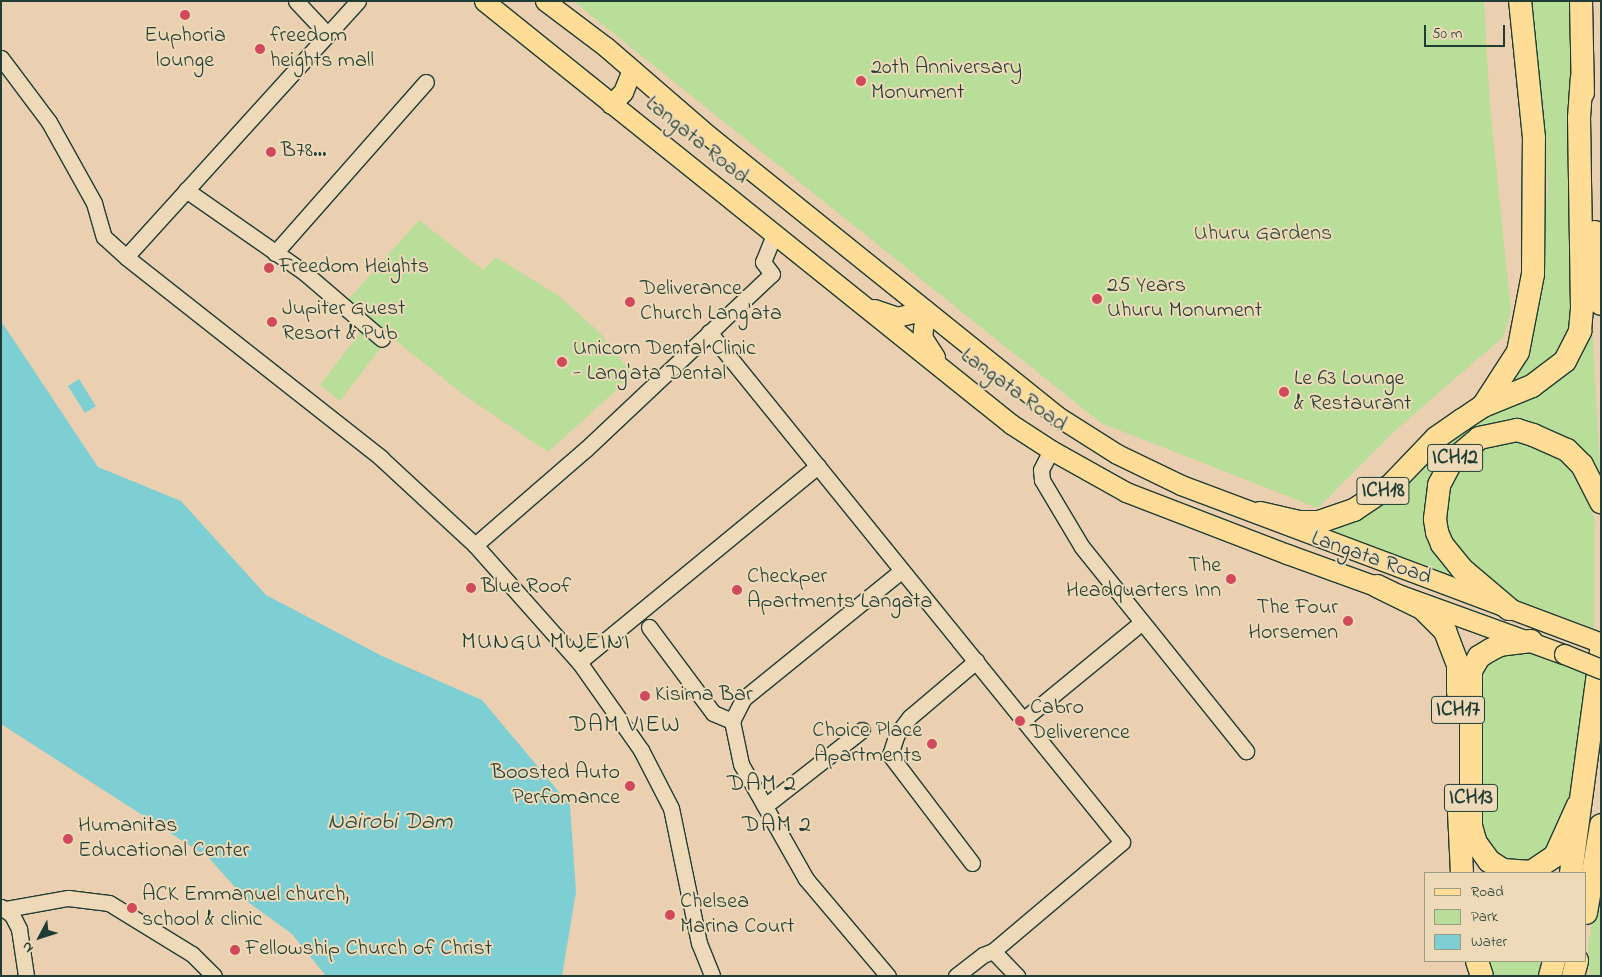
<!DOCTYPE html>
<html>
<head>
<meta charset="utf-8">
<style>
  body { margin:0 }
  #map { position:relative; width:1602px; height:977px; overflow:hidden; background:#eacfb0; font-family:"Indie Flower",sans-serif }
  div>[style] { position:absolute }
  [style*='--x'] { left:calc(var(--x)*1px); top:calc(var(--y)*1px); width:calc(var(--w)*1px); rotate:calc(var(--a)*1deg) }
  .green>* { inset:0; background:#b9de99; transform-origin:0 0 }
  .water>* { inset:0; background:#7ecfd4; transform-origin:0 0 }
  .roads { filter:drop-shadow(1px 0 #1f3d34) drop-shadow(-1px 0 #1f3d34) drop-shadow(0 1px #1f3d34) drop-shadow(0 -1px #1f3d34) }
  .minor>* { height:15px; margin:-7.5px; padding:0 7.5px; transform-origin:7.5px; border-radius:7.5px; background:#eedab8 }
  .major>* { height:19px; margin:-9.5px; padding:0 9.5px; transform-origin:9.5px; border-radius:9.5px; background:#ffdd96 }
  .highway>* { height:22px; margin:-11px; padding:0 11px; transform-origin:11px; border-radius:11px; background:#ffdd96 }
  .bridges { filter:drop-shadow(1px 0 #1f3d34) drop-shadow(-1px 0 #1f3d34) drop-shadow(0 1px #1f3d34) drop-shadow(0 -1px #1f3d34) }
  .major-bridge>* { height:19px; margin:-9.5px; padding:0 9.5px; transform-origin:9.5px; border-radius:9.5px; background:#ffdd96 }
  .dots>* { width:14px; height:14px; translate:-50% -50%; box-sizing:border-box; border:2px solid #eedab8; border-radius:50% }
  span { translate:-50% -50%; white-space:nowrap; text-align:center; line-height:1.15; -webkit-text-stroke:4px #eedab8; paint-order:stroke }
  .shield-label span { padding:1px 4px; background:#eedab8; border:1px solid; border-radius:4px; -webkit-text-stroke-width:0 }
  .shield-label { font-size:21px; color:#1f3d34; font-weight:700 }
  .poi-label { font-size:22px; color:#1f3d34 }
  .left { translate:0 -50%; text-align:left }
  .right { translate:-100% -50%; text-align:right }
  .street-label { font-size:22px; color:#1f3d34 }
  .park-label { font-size:22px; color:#2e4d3e }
  .neighbourhood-label { font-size:24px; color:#1f3d34; letter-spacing:1px }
  .water-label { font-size:24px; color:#284c44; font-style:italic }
  .frame { position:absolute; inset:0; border:2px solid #1f3d34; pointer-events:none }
  .legend { position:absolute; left:1424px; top:872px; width:162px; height:90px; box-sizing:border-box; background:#eedab8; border:1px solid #9b9b83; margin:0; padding:6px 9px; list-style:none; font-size:15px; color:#1f3d34 }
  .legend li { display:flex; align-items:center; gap:10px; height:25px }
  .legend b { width:25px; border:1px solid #9b9b83 }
  .north { position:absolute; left:15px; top:912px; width:50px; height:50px; -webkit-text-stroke:4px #eedab8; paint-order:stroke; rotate:230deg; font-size:14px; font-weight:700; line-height:20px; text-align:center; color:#1f3d34 }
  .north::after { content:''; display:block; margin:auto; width:18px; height:22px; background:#1f3d34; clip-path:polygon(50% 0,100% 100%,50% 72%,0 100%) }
  .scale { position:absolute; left:1424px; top:25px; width:81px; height:22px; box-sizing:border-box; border:2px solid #1f3d34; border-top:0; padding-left:6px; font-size:15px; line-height:18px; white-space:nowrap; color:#1f3d34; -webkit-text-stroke:4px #eedab8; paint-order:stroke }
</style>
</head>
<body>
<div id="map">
  <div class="green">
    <div style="clip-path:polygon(573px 1px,1484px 1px,1490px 107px,1511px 311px,1503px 337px,1398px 428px,1318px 508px,1101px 423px)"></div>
    <div style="clip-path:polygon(1530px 1px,1574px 1px,1570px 338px,1547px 368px,1499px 391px,1542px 235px,1548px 186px)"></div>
    <div style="clip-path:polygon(419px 220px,483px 270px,496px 257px,559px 296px,599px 332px,633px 375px,548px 452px,464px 395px,390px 336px,340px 401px,320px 385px,370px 320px,348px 300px)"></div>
    <div style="clip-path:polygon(1591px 304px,1601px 486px,1592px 472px,1490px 429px,1427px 506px,1480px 593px,1308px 528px,1465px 425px,1537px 393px)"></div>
    <div style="clip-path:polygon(1501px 441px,1524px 442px,1565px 462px,1582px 487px,1595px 520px,1594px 628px,1513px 600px,1463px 562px,1443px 527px,1442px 502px,1452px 478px,1466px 459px,1483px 447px)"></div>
    <div style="clip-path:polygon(1522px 650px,1589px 675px,1574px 778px,1564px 822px,1549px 850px,1533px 862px,1506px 862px,1489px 850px,1480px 828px,1480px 671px,1495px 657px)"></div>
    <div style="clip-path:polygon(1601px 855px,1601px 976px,1590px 976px,1588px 950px)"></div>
    <div style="left:1483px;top:961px;width:62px;height:16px"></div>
  </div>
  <div class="water">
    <div style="clip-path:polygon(1px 321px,98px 467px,181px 501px,266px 595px,382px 656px,482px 700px,570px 805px,576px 892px,562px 976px,326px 976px,292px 934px,248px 902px,209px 858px,1px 724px)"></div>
    <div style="left:79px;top:379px;width:32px;height:13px;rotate:58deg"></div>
  </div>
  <div class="roads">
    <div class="minor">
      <div style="--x:296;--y:1;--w:45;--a:46.8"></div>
      <div style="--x:358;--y:1;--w:345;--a:132.2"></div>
      <div style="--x:126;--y:257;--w:325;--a:38.2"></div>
      <div style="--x:381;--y:458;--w:128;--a:42.8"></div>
      <div style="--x:475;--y:545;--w:157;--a:48.4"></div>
      <div style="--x:579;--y:662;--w:108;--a:54.8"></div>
      <div style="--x:641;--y:750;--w:65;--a:62.7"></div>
      <div style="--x:671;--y:808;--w:138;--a:78.3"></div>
      <div style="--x:699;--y:943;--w:35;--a:68"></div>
      <div style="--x:1;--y:58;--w:80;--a:53.1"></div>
      <div style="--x:49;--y:122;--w:93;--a:60.9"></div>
      <div style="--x:94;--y:203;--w:35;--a:74"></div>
      <div style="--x:104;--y:237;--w:30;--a:42"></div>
      <div style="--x:186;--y:190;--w:145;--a:34.9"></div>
      <div style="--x:305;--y:273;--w:101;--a:40.6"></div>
      <div style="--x:275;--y:253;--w:228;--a:-48.6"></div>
      <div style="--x:772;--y:274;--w:15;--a:-127"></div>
      <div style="--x:763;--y:262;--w:29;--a:-68"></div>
      <div style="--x:709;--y:332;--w:656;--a:51"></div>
      <div style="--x:1122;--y:842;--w:169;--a:139.8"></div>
      <div style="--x:1051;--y:450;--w:22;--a:117"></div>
      <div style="--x:1041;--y:470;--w:10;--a:84"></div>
      <div style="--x:1042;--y:480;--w:78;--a:59.2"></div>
      <div style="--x:1082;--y:547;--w:262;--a:51.2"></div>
      <div style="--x:475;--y:545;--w:147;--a:-40.9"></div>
      <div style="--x:586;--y:449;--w:255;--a:-43.3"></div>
      <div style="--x:649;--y:627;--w:107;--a:53.3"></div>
      <div style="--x:713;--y:713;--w:21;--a:23"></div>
      <div style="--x:579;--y:662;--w:309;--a:-39.4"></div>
      <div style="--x:1024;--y:719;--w:151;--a:-39.4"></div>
      <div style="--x:765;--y:806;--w:123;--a:-38.1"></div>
      <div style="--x:972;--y:863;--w:136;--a:-127.2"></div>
      <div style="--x:890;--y:755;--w:22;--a:-72"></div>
      <div style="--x:897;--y:734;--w:21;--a:-53"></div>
      <div style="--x:910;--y:717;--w:87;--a:-40.3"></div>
      <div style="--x:1;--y:907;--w:14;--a:36"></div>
      <div style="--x:12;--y:915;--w:16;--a:63"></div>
      <div style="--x:19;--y:929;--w:48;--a:81.5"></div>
      <div style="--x:6;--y:909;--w:63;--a:-10.1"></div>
      <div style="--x:68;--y:898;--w:41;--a:7"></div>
      <div style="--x:109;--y:903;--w:97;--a:31.6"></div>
      <div style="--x:192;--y:954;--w:31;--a:45"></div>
      <div style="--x:888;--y:976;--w:127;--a:-130.2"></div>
      <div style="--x:806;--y:879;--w:132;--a:-119.5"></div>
      <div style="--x:741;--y:764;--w:44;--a:-101.8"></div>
      <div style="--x:732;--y:721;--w:25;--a:-63"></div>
      <div style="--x:743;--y:699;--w:203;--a:-39"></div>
      <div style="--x:956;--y:976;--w:34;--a:-38"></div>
      <div style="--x:983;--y:955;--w:11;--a:-22"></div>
      <div style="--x:993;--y:951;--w:35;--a:46"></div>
    </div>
    <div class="major">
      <div style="--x:484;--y:1;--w:676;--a:38.75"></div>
      <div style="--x:1011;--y:424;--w:48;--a:33"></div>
      <div style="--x:1051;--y:450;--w:86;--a:29.2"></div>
      <div style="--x:1126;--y:492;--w:173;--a:21.1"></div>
      <div style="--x:1287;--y:554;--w:294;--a:19.9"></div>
      <div style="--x:545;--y:1;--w:76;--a:37"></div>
      <div style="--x:606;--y:47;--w:136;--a:40.8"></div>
      <div style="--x:709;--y:136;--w:447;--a:38.8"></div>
      <div style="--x:1057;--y:416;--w:71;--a:32.3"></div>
      <div style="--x:1117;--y:454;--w:71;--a:25.8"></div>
      <div style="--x:1181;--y:485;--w:449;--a:20.6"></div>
      <div style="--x:611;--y:104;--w:17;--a:-45"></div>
      <div style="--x:623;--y:92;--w:24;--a:-68"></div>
      <div style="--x:874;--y:309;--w:24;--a:19"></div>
      <div style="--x:897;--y:317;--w:29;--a:-14"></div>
      <div style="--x:925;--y:310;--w:27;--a:96"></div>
      <div style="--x:922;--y:337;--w:24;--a:57"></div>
    </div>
    <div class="highway">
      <div style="--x:1581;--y:1;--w:92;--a:88.8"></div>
      <div style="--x:1595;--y:232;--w:72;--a:85.2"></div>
      <div style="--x:1483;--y:406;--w:64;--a:-57.1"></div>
      <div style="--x:1518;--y:352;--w:79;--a:-79.1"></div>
      <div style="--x:1533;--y:274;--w:136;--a:-89.6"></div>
      <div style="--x:1534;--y:138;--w:138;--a:-95.8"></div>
      <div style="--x:1260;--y:513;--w:40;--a:13"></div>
      <div style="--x:1299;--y:522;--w:20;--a:0"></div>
      <div style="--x:1319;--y:522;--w:37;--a:-19"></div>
      <div style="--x:1354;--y:510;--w:45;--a:-34"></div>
      <div style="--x:1391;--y:485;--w:65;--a:-46.2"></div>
      <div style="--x:1436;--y:438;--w:32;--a:-35"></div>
      <div style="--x:1462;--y:420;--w:25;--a:-34"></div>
      <div style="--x:1483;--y:406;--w:53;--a:-22.2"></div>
      <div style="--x:1532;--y:386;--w:41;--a:-37.1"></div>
      <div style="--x:1565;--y:361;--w:34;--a:-63"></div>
      <div style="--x:1580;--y:331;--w:23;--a:-85"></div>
      <div style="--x:1582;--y:308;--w:190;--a:-90.9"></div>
      <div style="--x:1579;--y:118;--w:39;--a:-86"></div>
      <div style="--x:1377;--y:586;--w:50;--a:26.1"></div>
      <div style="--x:1422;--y:608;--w:33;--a:45"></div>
      <div style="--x:1445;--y:631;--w:36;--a:69"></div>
      <div style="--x:1458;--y:665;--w:27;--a:90"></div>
      <div style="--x:1509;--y:609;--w:62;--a:-139.6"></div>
      <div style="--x:1462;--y:569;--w:32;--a:-129"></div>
      <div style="--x:1442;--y:544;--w:13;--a:-113"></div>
      <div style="--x:1437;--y:532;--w:13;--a:-99"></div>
      <div style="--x:1435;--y:519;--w:34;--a:-83"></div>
      <div style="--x:1439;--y:485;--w:27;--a:-62"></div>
      <div style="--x:1452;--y:461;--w:35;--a:-40"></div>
      <div style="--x:1479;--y:438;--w:39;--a:-12"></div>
      <div style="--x:1517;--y:430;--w:17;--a:17"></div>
      <div style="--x:1533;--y:435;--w:37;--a:24"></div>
      <div style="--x:1567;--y:450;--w:21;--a:45"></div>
      <div style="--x:1582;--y:465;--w:42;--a:62.8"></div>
      <div style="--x:1531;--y:641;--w:31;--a:173"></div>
      <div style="--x:1500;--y:645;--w:11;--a:153"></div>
      <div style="--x:1490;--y:650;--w:13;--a:148"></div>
      <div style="--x:1479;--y:657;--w:16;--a:120"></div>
      <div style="--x:1471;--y:671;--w:155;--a:90"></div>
      <div style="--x:1471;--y:826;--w:18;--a:74"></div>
      <div style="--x:1476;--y:843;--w:22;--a:54"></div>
      <div style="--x:1489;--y:861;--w:17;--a:33"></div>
      <div style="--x:1503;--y:870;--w:28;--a:4"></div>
      <div style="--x:1531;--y:872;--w:29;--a:-34"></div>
      <div style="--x:1555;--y:856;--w:56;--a:-65.7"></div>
      <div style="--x:1459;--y:812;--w:61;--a:87.2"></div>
      <div style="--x:1571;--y:873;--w:223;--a:-82.3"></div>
      <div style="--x:1586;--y:913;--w:89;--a:-80.3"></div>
      <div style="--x:1477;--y:961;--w:16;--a:72"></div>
      <div style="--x:1550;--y:976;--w:16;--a:-75"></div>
      <div style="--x:1573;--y:976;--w:16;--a:-75"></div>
    </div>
  </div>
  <div class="bridges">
    <div class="major-bridge">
      <div style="--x:1564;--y:654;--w:40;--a:22"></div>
    </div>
  </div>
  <div class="dots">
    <div style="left:185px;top:15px;background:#d1495b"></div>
    <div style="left:260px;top:49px;background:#d1495b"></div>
    <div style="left:861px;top:81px;background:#d1495b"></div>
    <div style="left:271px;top:152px;background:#d1495b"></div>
    <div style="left:269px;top:268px;background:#d1495b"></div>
    <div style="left:1097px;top:299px;background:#d1495b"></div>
    <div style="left:630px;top:302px;background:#d1495b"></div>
    <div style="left:272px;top:322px;background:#d1495b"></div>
    <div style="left:562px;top:362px;background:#d1495b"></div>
    <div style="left:1284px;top:392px;background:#d1495b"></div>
    <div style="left:1231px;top:579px;background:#d1495b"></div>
    <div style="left:471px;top:588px;background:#d1495b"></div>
    <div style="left:737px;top:590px;background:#d1495b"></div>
    <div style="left:1348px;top:621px;background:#d1495b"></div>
    <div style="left:645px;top:696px;background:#d1495b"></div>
    <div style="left:1020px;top:721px;background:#d1495b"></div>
    <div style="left:932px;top:744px;background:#d1495b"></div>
    <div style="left:630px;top:786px;background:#d1495b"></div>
    <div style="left:68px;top:839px;background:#d1495b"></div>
    <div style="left:132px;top:908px;background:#d1495b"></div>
    <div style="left:670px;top:915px;background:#d1495b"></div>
    <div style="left:235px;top:950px;background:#d1495b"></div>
  </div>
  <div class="shield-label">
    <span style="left:1455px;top:458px">ICH12</span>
    <span style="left:1383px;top:491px">ICH18</span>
    <span style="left:1458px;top:710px">ICH17</span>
    <span style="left:1471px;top:798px">ICH13</span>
  </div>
  <div class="poi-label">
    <span style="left:185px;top:49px">Euphoria<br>lounge</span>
    <span class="left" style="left:270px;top:49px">freedom<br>heights mall</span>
    <span class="left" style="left:871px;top:81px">20th Anniversary<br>Monument</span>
    <span class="left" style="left:281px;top:152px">B78...</span>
    <span class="left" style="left:279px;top:268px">Freedom Heights</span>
    <span class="left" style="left:1107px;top:299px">25 Years<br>Uhuru Monument</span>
    <span class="left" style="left:640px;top:302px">Deliverance<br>Church Lang'ata</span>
    <span class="left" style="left:282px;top:322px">Jupiter Guest<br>Resort &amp; Pub</span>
    <span class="left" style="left:573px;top:362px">Unicorn Dental Clinic<br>- Lang'ata Dental</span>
    <span class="left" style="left:1294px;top:392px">Le 63 Lounge<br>&amp; Restaurant</span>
    <span class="right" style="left:1221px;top:579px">The<br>Headquarters Inn</span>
    <span class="left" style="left:747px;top:590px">Checkper<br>Apartments Langata</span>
    <span class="left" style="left:481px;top:588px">Blue Roof</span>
    <span class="right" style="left:1338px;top:621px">The Four<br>Horsemen</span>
    <span class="left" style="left:655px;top:696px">Kisima Bar</span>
    <span class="left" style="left:1030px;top:721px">Cabro<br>Deliverence</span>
    <span class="right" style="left:922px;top:744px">Choice Place<br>Apartments</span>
    <span class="right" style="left:620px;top:786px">Boosted Auto<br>Perfomance</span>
    <span class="left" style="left:78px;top:839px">Humanitas<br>Educational Center</span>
    <span class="left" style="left:142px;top:908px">ACK Emmanuel church,<br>school &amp; clinic</span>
    <span class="left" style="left:680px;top:915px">Chelsea<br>Marina Court</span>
    <span class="left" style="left:245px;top:950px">Fellowship Church of Christ</span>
  </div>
  <div class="street-label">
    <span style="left:696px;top:141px;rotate:39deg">Langata Road</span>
    <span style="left:1013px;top:391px;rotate:36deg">Langata Road</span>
    <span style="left:1371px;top:559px;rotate:19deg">Langata Road</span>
  </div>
  <div class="park-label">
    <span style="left:1263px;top:235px">Uhuru Gardens</span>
  </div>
  <div class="neighbourhood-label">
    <span style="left:546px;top:643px">MUNGU MWEINI</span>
    <span style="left:625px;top:726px">DAM VIEW</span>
    <span style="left:762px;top:785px">DAM 2</span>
    <span style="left:777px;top:826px">DAM 2</span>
  </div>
  <div class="water-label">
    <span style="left:390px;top:823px">Nairobi Dam</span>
  </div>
  <div class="frame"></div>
  <ul class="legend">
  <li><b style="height:6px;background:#ffdd96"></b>Road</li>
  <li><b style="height:14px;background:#b9de99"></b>Park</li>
  <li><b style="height:14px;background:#7ecfd4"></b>Water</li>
  </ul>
  <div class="north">N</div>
  <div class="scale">50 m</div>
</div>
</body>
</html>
